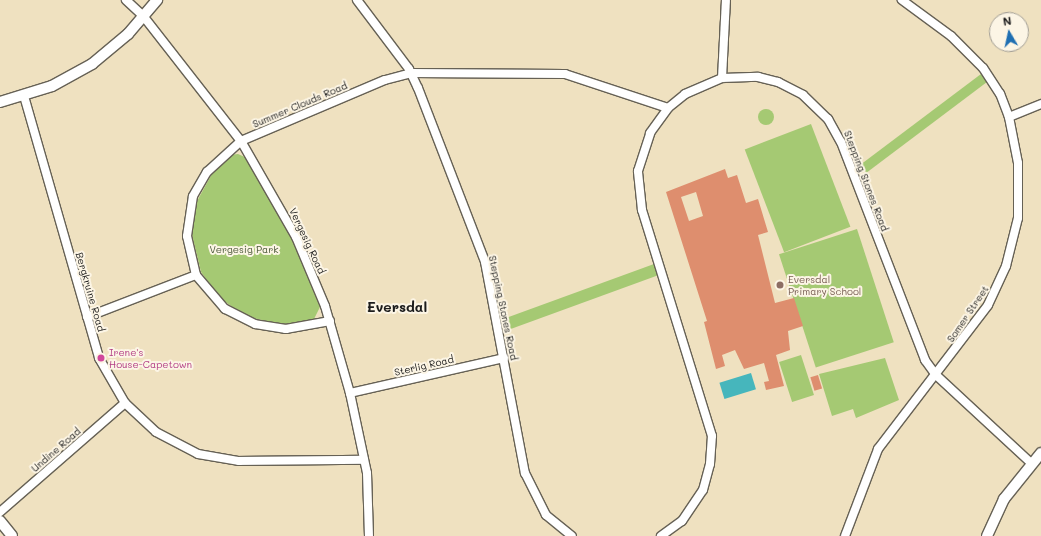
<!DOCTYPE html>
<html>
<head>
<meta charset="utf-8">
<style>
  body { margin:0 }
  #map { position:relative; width:1041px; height:536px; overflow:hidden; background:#efe1c0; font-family:Mali,sans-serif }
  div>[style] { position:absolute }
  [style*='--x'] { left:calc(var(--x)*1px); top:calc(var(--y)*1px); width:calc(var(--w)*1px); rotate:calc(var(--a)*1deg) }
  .green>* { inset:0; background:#a5c973; transform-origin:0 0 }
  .round { border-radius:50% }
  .water>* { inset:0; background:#46b6bc; transform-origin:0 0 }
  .building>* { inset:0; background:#de8e6e; transform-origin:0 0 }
  .roads { filter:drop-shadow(1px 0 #666155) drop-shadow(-1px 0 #666155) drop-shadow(0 1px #666155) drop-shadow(0 -1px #666155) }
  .minor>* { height:8px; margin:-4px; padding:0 4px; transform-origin:4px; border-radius:4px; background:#fff }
  .tertiary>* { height:10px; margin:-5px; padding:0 5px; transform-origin:5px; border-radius:5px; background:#fff }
  .dots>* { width:11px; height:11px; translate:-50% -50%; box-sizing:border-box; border:2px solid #fcf5e5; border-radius:50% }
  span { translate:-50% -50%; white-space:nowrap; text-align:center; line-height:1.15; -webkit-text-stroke:4px #fcf5e5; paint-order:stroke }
  .street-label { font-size:10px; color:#1c1c1c }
  .park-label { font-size:10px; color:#4c593a }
  .education-label { font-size:10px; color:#785e54 }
  .left { translate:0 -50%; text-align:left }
  .hotel-label { font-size:10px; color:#b23c85 }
  .district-label { font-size:14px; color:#1c1c1c; font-weight:700 }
  .north { position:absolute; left:989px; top:12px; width:40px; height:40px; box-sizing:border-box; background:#fcf5e5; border:1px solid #a29e95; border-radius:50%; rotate:351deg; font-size:11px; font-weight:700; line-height:16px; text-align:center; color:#1c1c1c }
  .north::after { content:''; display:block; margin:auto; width:14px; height:18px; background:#1f6fb2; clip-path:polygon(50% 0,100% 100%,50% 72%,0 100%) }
</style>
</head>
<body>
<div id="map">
  <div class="green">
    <div style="left:981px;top:74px;width:10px;height:151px;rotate:53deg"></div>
    <div class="round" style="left:758px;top:109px;width:16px;height:16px"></div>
    <div style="left:811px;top:124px;width:110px;height:71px;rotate:69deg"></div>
    <div style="clip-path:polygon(238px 154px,247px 158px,288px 230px,320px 307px,313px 321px,283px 325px,245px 316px,220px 298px,201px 272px,192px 235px,196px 203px,214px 170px,230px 155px)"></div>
    <div style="left:857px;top:229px;width:119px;height:82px;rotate:72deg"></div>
    <div style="left:654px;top:264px;width:12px;height:160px;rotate:70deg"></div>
    <div style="left:801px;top:355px;width:42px;height:23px;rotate:72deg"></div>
    <div style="clip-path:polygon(885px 358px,899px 400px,856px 418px,853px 409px,832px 416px,819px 374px)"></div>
  </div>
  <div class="water">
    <div style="left:751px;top:373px;width:17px;height:33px;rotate:73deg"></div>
  </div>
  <div class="building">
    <div style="clip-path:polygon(evenodd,725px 169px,728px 178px,737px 175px,746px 203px,758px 199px,768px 232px,758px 235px,775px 303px,794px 298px,803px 326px,788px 331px,790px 350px,776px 355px,784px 386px,766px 390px,764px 382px,769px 381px,764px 363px,744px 369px,735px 350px,722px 355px,725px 366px,716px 369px,704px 322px,707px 321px,666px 192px,725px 169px,696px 192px,703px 216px,689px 221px,681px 197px,696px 192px)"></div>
    <div style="left:818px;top:375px;width:14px;height:8px;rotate:73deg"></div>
  </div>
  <div class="roads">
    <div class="minor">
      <div style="--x:126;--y:0;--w:25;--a:43"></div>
      <div style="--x:144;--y:17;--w:157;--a:52"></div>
      <div style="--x:241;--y:141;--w:111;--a:60.2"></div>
      <div style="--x:296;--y:237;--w:75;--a:67.2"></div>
      <div style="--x:325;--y:306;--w:91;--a:74"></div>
      <div style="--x:350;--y:393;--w:82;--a:78"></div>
      <div style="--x:367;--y:473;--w:63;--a:88.2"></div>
      <div style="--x:357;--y:0;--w:86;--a:53"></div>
      <div style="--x:409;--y:69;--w:21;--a:65"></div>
      <div style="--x:418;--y:88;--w:186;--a:68.9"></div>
      <div style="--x:485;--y:262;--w:215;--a:79.3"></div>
      <div style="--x:525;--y:473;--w:47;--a:63.4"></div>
      <div style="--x:546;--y:515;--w:33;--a:39"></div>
      <div style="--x:722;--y:78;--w:78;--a:-87.1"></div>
      <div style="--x:24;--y:96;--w:273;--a:74"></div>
      <div style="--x:99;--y:358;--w:52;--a:60"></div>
      <div style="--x:125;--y:403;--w:42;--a:43.1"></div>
      <div style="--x:156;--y:432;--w:47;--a:27.6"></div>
      <div style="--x:198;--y:454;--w:42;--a:9.7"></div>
      <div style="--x:239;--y:461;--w:125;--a:-0.5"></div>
      <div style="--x:1009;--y:117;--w:35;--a:-22"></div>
      <div style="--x:87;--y:317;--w:117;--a:-21.1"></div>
      <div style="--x:330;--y:321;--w:45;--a:169.7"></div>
      <div style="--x:286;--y:329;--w:31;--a:-171"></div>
      <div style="--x:255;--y:324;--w:34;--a:-153"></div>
      <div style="--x:225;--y:309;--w:45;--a:-130.5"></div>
      <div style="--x:196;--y:275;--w:40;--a:-103"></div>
      <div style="--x:187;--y:236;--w:40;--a:-81.5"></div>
      <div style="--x:193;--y:196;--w:28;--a:-60"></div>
      <div style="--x:207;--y:172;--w:46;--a:-42.4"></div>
      <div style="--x:241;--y:141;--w:156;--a:-23"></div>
      <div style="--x:385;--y:80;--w:27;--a:-15"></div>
      <div style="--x:411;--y:73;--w:154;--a:0.4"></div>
      <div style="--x:565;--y:74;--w:108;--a:18.3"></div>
      <div style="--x:350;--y:393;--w:158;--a:-12.8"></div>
      <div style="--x:0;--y:512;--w:166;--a:-41.1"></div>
      <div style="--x:661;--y:536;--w:26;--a:-36"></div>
      <div style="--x:682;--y:521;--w:37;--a:-56"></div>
      <div style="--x:703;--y:490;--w:27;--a:-75"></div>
      <div style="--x:710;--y:464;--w:28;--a:-86"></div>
      <div style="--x:712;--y:436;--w:237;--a:-107.2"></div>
      <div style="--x:642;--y:210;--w:39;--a:-96"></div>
      <div style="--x:638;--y:171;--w:40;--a:-72"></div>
      <div style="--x:650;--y:133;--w:31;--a:-54"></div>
      <div style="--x:668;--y:108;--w:22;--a:-39"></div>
      <div style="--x:685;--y:94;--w:40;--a:-23.4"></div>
      <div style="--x:722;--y:78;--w:36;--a:-2"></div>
      <div style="--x:758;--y:77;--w:21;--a:14"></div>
      <div style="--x:778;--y:82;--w:28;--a:27"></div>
      <div style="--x:803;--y:95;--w:35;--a:44"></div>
      <div style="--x:828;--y:119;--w:26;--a:61"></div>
      <div style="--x:841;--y:142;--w:234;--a:68.9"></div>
      <div style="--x:925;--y:360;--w:19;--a:54"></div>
      <div style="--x:936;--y:375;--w:129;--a:42.8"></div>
      <div style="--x:845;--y:536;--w:93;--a:-69.2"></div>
      <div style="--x:878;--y:449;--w:181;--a:-52.6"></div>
      <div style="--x:988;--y:305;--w:43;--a:-65.2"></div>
      <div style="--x:1006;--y:266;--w:49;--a:-76"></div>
      <div style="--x:1018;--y:218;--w:55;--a:-90"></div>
      <div style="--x:1018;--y:163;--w:47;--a:-101.1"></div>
      <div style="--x:1009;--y:117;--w:25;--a:-111"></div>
      <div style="--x:1000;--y:94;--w:31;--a:-123"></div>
      <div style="--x:983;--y:68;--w:45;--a:-135"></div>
      <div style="--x:951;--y:36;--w:61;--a:-143.7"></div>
    </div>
    <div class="tertiary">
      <div style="--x:0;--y:102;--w:54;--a:-17.1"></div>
      <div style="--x:52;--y:86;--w:46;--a:-28.8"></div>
      <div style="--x:92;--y:64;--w:47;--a:-39.8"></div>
      <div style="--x:128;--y:34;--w:45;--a:-49.5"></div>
      <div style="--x:0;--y:521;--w:19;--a:51"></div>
      <div style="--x:987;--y:536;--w:41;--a:-65.3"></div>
      <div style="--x:1004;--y:499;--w:59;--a:-51.2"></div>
    </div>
  </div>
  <div class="dots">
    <div style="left:780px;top:285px;background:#8d6e63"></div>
    <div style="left:101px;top:358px;background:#d1479c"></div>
  </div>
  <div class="street-label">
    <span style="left:300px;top:105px;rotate:-23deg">Summer Clouds Road</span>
    <span style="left:866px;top:181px;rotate:69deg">Stepping Stones Road</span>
    <span style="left:307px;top:241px;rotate:65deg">Vergesig Road</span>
    <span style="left:90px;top:292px;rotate:74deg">Bergkruine Road</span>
    <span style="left:503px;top:308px;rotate:78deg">Stepping Stones Road</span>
    <span style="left:968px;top:314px;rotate:-56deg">Somer Street</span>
    <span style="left:424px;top:366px;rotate:-13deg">Sterlig Road</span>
    <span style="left:56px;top:450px;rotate:-41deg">Undine Road</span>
  </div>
  <div class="park-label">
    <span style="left:244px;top:250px">Vergesig Park</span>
  </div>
  <div class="education-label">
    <span class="left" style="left:788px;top:285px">Eversdal<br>Primary School</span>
  </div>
  <div class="hotel-label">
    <span class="left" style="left:109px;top:358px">Irene's<br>House-Capetown</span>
  </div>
  <div class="district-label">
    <span style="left:397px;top:307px">Eversdal</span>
  </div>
  <div class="north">N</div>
</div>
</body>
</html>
